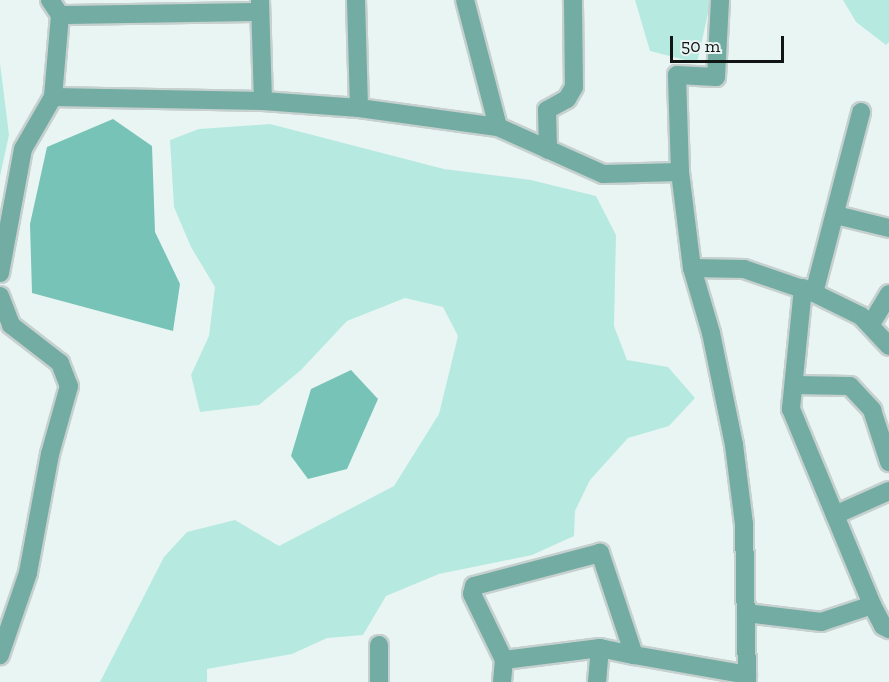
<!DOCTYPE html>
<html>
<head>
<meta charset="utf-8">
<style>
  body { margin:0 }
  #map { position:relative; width:889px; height:682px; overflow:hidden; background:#e9f5f3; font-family:"Zilla Slab",serif }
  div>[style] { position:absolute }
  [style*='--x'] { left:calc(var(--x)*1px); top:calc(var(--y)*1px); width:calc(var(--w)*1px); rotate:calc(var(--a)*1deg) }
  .green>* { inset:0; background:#b6eae1 }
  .water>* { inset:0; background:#77c3b7 }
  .stream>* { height:4.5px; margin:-2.25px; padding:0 2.25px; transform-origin:2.25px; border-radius:2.25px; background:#77c3b7 }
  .roads { filter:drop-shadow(2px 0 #c6d1cf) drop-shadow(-2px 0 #c6d1cf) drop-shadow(0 2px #c6d1cf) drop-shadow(0 -2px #c6d1cf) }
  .street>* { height:18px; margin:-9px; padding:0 9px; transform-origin:9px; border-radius:9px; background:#72aca3 }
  span { translate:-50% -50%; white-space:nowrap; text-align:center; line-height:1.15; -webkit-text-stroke:4.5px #e9f5f3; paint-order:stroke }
  .scale { position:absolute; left:670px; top:36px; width:114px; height:27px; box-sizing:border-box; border:3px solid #111514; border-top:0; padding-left:8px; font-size:18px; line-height:21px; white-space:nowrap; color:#111514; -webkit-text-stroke:4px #e9f5f3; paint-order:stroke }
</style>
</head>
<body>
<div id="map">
  <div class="green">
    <div style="clip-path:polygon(635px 0,711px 0,697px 63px,650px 51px)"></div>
    <div style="clip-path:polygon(843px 0,889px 0,889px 42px,886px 45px,856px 22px)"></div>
    <div style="clip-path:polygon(0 63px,9px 135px,0 176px)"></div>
    <div style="clip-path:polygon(270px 124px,444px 169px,531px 180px,596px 196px,616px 235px,614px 326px,627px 360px,668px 367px,695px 398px,669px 426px,628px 438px,590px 480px,575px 511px,574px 536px,532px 555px,439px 574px,386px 596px,363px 635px,327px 638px,292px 654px,207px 669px,207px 682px,100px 682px,164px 557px,187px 532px,235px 520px,279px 546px,394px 486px,439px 414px,458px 336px,443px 307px,405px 298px,347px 321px,301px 370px,259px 405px,200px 412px,191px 375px,209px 336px,215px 287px,191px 247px,174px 207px,170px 140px,199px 129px)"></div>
  </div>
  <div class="water">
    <div style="clip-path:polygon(113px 119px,152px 146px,155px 232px,180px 284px,173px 331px,32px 293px,30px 224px,47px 147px)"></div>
    <div style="clip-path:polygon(351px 370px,378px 399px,347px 469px,308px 479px,291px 456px,311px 389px)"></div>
  </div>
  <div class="stream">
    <div style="--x:26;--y:535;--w:23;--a:-80"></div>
    <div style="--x:0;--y:626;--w:27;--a:-70"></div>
  </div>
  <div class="roads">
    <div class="street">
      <div style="--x:356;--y:0;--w:108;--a:88.4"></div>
      <div style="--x:465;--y:0;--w:131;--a:75.4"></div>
      <div style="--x:260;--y:1;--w:100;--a:88.3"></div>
      <div style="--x:60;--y:15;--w:200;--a:-0.9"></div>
      <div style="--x:53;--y:97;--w:210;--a:1.1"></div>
      <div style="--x:263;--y:101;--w:96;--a:4.2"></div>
      <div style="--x:359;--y:108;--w:140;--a:7.8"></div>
      <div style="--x:498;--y:127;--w:115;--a:24.1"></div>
      <div style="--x:603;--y:174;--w:77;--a:-1.5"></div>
      <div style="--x:680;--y:172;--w:97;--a:82.9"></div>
      <div style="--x:692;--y:268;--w:68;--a:73.7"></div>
      <div style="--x:711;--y:333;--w:114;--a:78.4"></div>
      <div style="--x:734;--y:445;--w:80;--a:82.8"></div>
      <div style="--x:744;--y:524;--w:158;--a:88.9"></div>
      <div style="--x:548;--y:150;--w:40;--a:-91.4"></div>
      <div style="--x:547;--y:110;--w:23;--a:-29"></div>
      <div style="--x:567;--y:99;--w:14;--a:-60"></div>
      <div style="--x:574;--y:87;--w:87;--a:-90.7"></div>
      <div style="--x:680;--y:172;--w:97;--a:-91.8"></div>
      <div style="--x:677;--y:75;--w:39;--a:3"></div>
      <div style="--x:716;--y:77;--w:77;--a:-87"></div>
      <div style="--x:836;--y:215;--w:55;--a:13.8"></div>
      <div style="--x:692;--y:268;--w:52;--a:1.1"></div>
      <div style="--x:744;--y:269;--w:74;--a:18.9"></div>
      <div style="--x:814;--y:293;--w:52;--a:26.1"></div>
      <div style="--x:861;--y:316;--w:41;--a:47"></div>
      <div style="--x:0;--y:273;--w:126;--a:-79.5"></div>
      <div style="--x:23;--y:149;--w:60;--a:-60"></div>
      <div style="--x:53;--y:97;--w:82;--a:-85.1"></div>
      <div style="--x:60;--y:15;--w:18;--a:-124"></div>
      <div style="--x:803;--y:288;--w:122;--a:95.7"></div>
      <div style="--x:791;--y:409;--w:212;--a:67.5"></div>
      <div style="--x:872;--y:605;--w:24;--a:62"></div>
      <div style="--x:883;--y:626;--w:7;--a:27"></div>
      <div style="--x:814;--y:293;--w:187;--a:-75.4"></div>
      <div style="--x:0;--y:296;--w:31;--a:69"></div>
      <div style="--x:11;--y:325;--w:62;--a:37.8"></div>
      <div style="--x:60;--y:363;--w:25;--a:69"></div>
      <div style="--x:69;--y:386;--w:71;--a:105.6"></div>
      <div style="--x:50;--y:454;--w:121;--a:100.5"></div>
      <div style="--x:28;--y:573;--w:87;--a:108.9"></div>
      <div style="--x:871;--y:324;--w:35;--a:-59"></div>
      <div style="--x:794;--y:385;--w:56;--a:1"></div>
      <div style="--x:850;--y:386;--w:33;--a:47"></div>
      <div style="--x:872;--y:410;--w:55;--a:71.9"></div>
      <div style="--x:835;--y:515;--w:59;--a:-24"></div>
      <div style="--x:746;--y:613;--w:76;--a:6.8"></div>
      <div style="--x:821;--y:622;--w:54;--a:-18.4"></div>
      <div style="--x:379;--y:645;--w:37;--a:90"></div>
      <div style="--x:634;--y:655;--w:108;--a:-108.4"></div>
      <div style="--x:600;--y:553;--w:130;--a:165.3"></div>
      <div style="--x:474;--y:586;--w:8;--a:104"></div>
      <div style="--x:472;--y:594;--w:73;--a:64.1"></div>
      <div style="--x:504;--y:660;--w:97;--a:-7.1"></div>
      <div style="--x:600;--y:648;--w:35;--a:12"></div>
      <div style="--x:634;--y:655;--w:115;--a:10"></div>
      <div style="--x:502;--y:682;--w:22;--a:-85"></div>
      <div style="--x:597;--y:682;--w:34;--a:-85"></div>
    </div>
  </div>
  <div class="scale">50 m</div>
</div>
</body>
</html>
